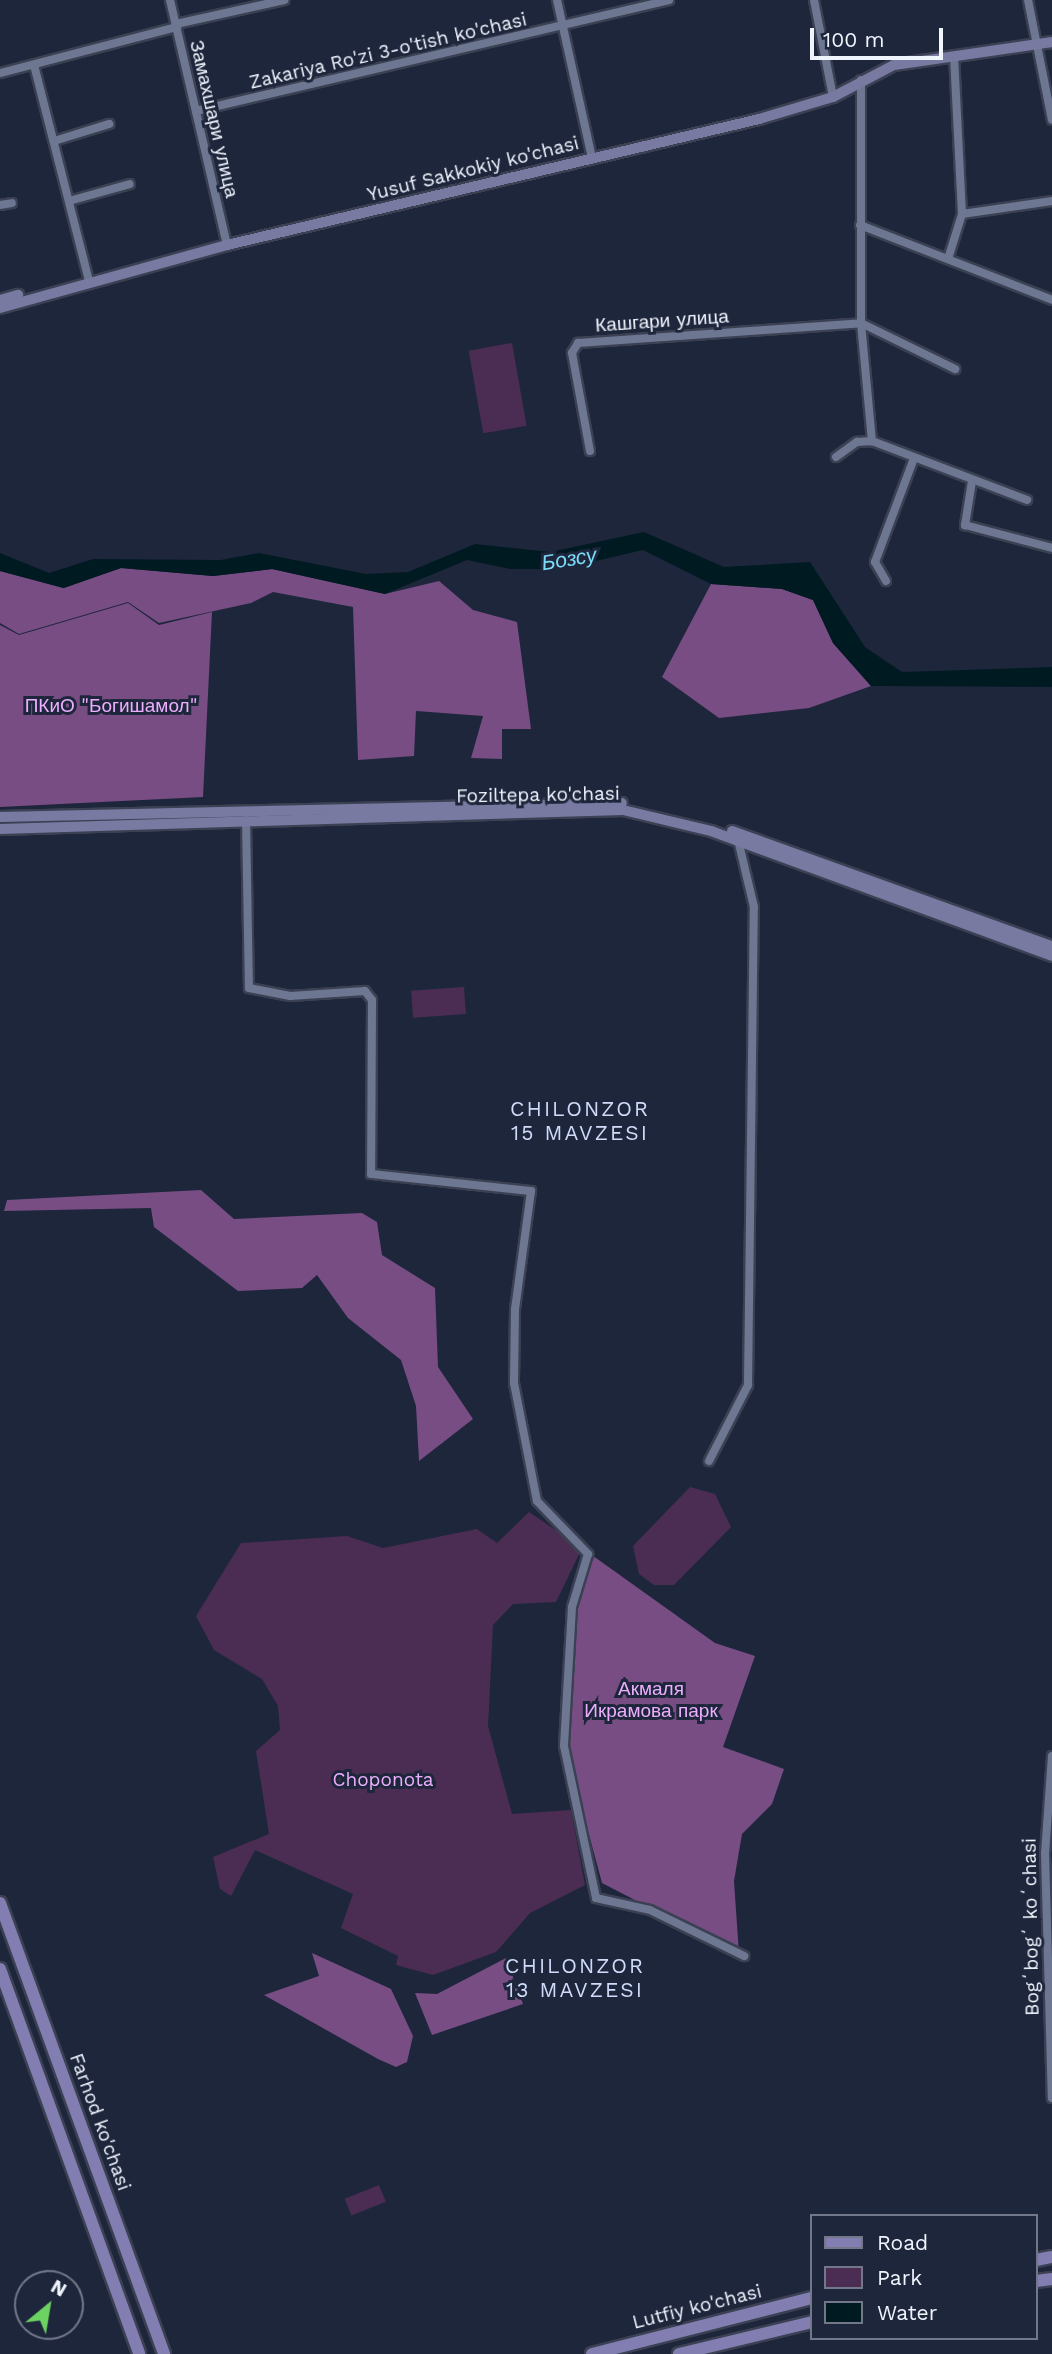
<!DOCTYPE html>
<html>
<head>
<meta charset="utf-8">
<style>
  body { margin:0 }
  #map { position:relative; width:1052px; height:2354px; overflow:hidden; background:#1e263c; font-family:"Work Sans",sans-serif }
  div>[style] { position:absolute }
  [style*='--x'] { left:calc(var(--x)*1px); top:calc(var(--y)*1px); width:calc(var(--w)*1px); rotate:calc(var(--a)*1deg) }
  .green>* { inset:0; background:#4b2d53; transform-origin:0 0 }
  .forest>* { inset:0; background:#774d83 }
  .water>* { inset:0; background:#001a22 }
  .roads { filter:drop-shadow(2px 0 #3b4153) drop-shadow(-2px 0 #3b4153) drop-shadow(0 2px #3b4153) drop-shadow(0 -2px #3b4153) }
  .minor>* { height:8px; margin:-4px; padding:0 4px; transform-origin:4px; border-radius:4px; background:#6d7792 }
  .secondary>* { height:10px; margin:-5px; padding:0 5px; transform-origin:5px; border-radius:5px; background:#787aa2 }
  .primary>* { height:12px; margin:-6px; padding:0 6px; transform-origin:6px; border-radius:6px; background:#837eb2 }
  span { translate:-50% -50%; white-space:nowrap; text-align:center; line-height:1.15; -webkit-text-stroke:6px #1e263c; paint-order:stroke }
  .street-label { font-size:19px; color:#f0f4fd }
  .park-label { font-size:19px; color:#ecaefd }
  .water-label { font-size:21px; color:#7addf8; font-style:italic }
  .neighbourhood-label { font-size:21px; color:#cfdbf9; letter-spacing:2px }
  .legend { position:absolute; left:810px; top:2214px; width:228px; height:126px; box-sizing:border-box; background:#1e263c; border:2px solid #727889; margin:0; padding:9px 12px; list-style:none; font-size:21px; color:#f0f4fd }
  .legend li { display:flex; align-items:center; gap:14px; height:35px }
  .legend b { width:35px; border:2px solid #727889 }
  .north { position:absolute; left:14px; top:2270px; width:70px; height:70px; box-sizing:border-box; background:#1e263c; border:2px solid #727889; border-radius:50%; rotate:30deg; font-size:19px; font-weight:700; line-height:28px; text-align:center; color:#f0f4fd }
  .north::after { content:''; display:block; margin:auto; width:24px; height:32px; background:#6cd362; clip-path:polygon(50% 0,100% 100%,50% 72%,0 100%) }
  .scale { position:absolute; left:810px; top:28px; width:133px; height:32px; box-sizing:border-box; border:4px solid #f0f4fd; border-top:0; padding-left:9px; font-size:21px; line-height:24px; white-space:nowrap; color:#f0f4fd; -webkit-text-stroke:5px #1e263c; paint-order:stroke }
</style>
</head>
<body>
<div id="map">
  <div class="green">
    <div style="left:512px;top:343px;width:84px;height:44px;rotate:80deg"></div>
    <div style="left:464px;top:987px;width:27px;height:53px;rotate:86deg"></div>
    <div style="clip-path:polygon(690px 1487px,715px 1494px,731px 1527px,674px 1585px,654px 1585px,639px 1574px,633px 1546px)"></div>
    <div style="clip-path:polygon(529px 1512px,582px 1548px,556px 1602px,513px 1604px,493px 1625px,488px 1726px,512px 1814px,571px 1810px,585px 1885px,530px 1913px,496px 1952px,433px 1975px,396px 1965px,398px 1956px,341px 1928px,353px 1894px,255px 1850px,231px 1896px,220px 1889px,213px 1857px,269px 1834px,256px 1751px,280px 1730px,278px 1706px,262px 1679px,214px 1650px,196px 1616px,241px 1543px,347px 1536px,383px 1548px,477px 1529px,497px 1543px)"></div>
    <div style="left:379px;top:2185px;width:18px;height:37px;rotate:68deg"></div>
  </div>
  <div class="forest">
    <div style="clip-path:polygon(121px 568px,213px 576px,272px 569px,385px 594px,439px 581px,473px 610px,517px 622px,531px 729px,502px 729px,502px 759px,471px 758px,483px 716px,416px 711px,414px 756px,358px 760px,353px 607px,273px 592px,251px 603px,159px 623px,128px 602px,19px 634px,0 623px,0 571px,63px 588px)"></div>
    <div style="clip-path:polygon(711px 584px,782px 589px,813px 600px,833px 643px,871px 686px,809px 708px,719px 718px,662px 677px)"></div>
    <div style="clip-path:polygon(128px 603px,159px 625px,212px 612px,203px 797px,0 807px,0 625px,19px 635px)"></div>
    <div style="clip-path:polygon(201px 1190px,234px 1219px,362px 1213px,377px 1222px,382px 1255px,435px 1288px,438px 1367px,473px 1419px,419px 1461px,416px 1406px,401px 1360px,348px 1318px,317px 1275px,302px 1288px,238px 1291px,154px 1227px,151px 1208px,4px 1211px,7px 1200px)"></div>
    <div style="clip-path:polygon(589px 1553px,715px 1643px,755px 1656px,723px 1747px,784px 1769px,772px 1804px,742px 1834px,734px 1881px,739px 1954px,602px 1883px,566px 1749px,568px 1608px)"></div>
    <div style="clip-path:polygon(312px 1953px,391px 1989px,413px 2036px,407px 2062px,396px 2067px,378px 2059px,264px 1995px,319px 1976px)"></div>
    <div style="clip-path:polygon(506px 1958px,523px 2004px,432px 2035px,415px 1993px,437px 1994px)"></div>
  </div>
  <div class="water">
    <div style="clip-path:polygon(644px 532px,724px 567px,810px 562px,865px 647px,902px 672px,1052px 667px,1052px 687px,871px 686px,833px 643px,813px 600px,782px 589px,711px 584px,643px 550px,561px 569px,510px 569px,467px 560px,385px 594px,272px 569px,213px 576px,121px 568px,64px 588px,0 571px,0 553px,49px 573px,93px 559px,221px 560px,259px 553px,366px 574px,408px 572px,475px 544px,550px 552px)"></div>
  </div>
  <div class="roads">
    <div class="minor">
      <div style="--x:170;--y:0;--w:252;--a:76.9"></div>
      <div style="--x:557;--y:0;--w:162;--a:77.5"></div>
      <div style="--x:814;--y:0;--w:99;--a:78.9"></div>
      <div style="--x:1028;--y:0;--w:122;--a:78.7"></div>
      <div style="--x:176;--y:24;--w:111;--a:-12.5"></div>
      <div style="--x:954;--y:56;--w:158;--a:87.1"></div>
      <div style="--x:34;--y:65;--w:222;--a:75.7"></div>
      <div style="--x:0;--y:73;--w:183;--a:-14.6"></div>
      <div style="--x:861;--y:80;--w:243;--a:90"></div>
      <div style="--x:861;--y:323;--w:119;--a:84.7"></div>
      <div style="--x:872;--y:441;--w:166;--a:20.8"></div>
      <div style="--x:196;--y:111;--w:486;--a:-13.2"></div>
      <div style="--x:54;--y:141;--w:58;--a:-17.2"></div>
      <div style="--x:69;--y:201;--w:63;--a:-15.6"></div>
      <div style="--x:0;--y:205;--w:12;--a:-9"></div>
      <div style="--x:860;--y:225;--w:206;--a:21.3"></div>
      <div style="--x:948;--y:259;--w:47;--a:-72.7"></div>
      <div style="--x:962;--y:214;--w:91;--a:-8.2"></div>
      <div style="--x:590;--y:451;--w:100;--a:-100.4"></div>
      <div style="--x:572;--y:353;--w:12;--a:-59"></div>
      <div style="--x:578;--y:343;--w:284;--a:-4"></div>
      <div style="--x:861;--y:323;--w:105;--a:26.1"></div>
      <div style="--x:836;--y:457;--w:26;--a:-36"></div>
      <div style="--x:857;--y:442;--w:15;--a:-4"></div>
      <div style="--x:972;--y:481;--w:45;--a:99"></div>
      <div style="--x:965;--y:525;--w:90;--a:14.8"></div>
      <div style="--x:886;--y:581;--w:22;--a:-120"></div>
      <div style="--x:875;--y:562;--w:108;--a:-69.4"></div>
      <div style="--x:246;--y:820;--w:168;--a:89"></div>
      <div style="--x:249;--y:988;--w:42;--a:11"></div>
      <div style="--x:290;--y:996;--w:75;--a:-3.8"></div>
      <div style="--x:365;--y:991;--w:11;--a:52"></div>
      <div style="--x:372;--y:1000;--w:174;--a:90.3"></div>
      <div style="--x:371;--y:1174;--w:161;--a:6.1"></div>
      <div style="--x:531;--y:1191;--w:119;--a:97.7"></div>
      <div style="--x:515;--y:1309;--w:74;--a:90.8"></div>
      <div style="--x:514;--y:1383;--w:120;--a:79"></div>
      <div style="--x:537;--y:1501;--w:74;--a:46.1"></div>
      <div style="--x:588;--y:1554;--w:55;--a:106.8"></div>
      <div style="--x:572;--y:1607;--w:139;--a:93.3"></div>
      <div style="--x:564;--y:1746;--w:155;--a:78.1"></div>
      <div style="--x:596;--y:1898;--w:55;--a:12.5"></div>
      <div style="--x:650;--y:1910;--w:105;--a:26.1"></div>
      <div style="--x:709;--y:1461;--w:85;--a:-62.8"></div>
      <div style="--x:748;--y:1385;--w:478;--a:-89.3"></div>
      <div style="--x:754;--y:907;--w:69;--a:-103.4"></div>
      <div style="--x:1052;--y:1756;--w:97;--a:94.1"></div>
      <div style="--x:1045;--y:1853;--w:245;--a:88.4"></div>
    </div>
    <div class="secondary">
      <div style="--x:0;--y:300;--w:19;--a:-16"></div>
      <div style="--x:0;--y:308;--w:236;--a:-15.5"></div>
      <div style="--x:227;--y:245;--w:547;--a:-13.32"></div>
      <div style="--x:759;--y:119;--w:77;--a:-16.6"></div>
      <div style="--x:833;--y:97;--w:69;--a:-27.7"></div>
      <div style="--x:894;--y:65;--w:160;--a:-8.3"></div>
      <div style="--x:0;--y:817;--w:622;--a:-1.29"></div>
      <div style="--x:0;--y:829;--w:623;--a:-1.75"></div>
      <div style="--x:623;--y:810;--w:90;--a:13.4"></div>
      <div style="--x:711;--y:831;--w:363;--a:20.1"></div>
      <div style="--x:732;--y:831;--w:340;--a:19.8"></div>
    </div>
    <div class="primary">
      <div style="--x:0;--y:1903;--w:480;--a:70"></div>
      <div style="--x:0;--y:1969;--w:409;--a:70.1"></div>
      <div style="--x:1036;--y:2260;--w:16;--a:-11"></div>
      <div style="--x:1036;--y:2281;--w:16;--a:-7"></div>
      <div style="--x:592;--y:2354;--w:227;--a:-14.3"></div>
      <div style="--x:679;--y:2354;--w:137;--a:-13.5"></div>
    </div>
  </div>
  <div class="street-label">
    <span style="left:388px;top:51px;rotate:-13deg">Zakariya Ro'zi 3-o'tish ko'chasi</span>
    <span style="left:214px;top:119px;rotate:77deg">Замахшари улица</span>
    <span style="left:473px;top:169px;rotate:-14deg">Yusuf Sakkokiy ko'chasi</span>
    <span style="left:662px;top:321px;rotate:-4deg">Кашгари улица</span>
    <span style="left:538px;top:795px;rotate:-1deg">Foziltepa ko'chasi</span>
    <span style="left:1031px;top:1927px;rotate:-91deg">Bogʻbogʻ koʻchasi</span>
    <span style="left:100px;top:2122px;rotate:70deg">Farhod ko'chasi</span>
    <span style="left:697px;top:2307px;rotate:-14deg">Lutfiy ko'chasi</span>
  </div>
  <div class="park-label">
    <span style="left:111px;top:706px">ПКиО "Богишамол"</span>
    <span style="left:651px;top:1700px">Акмаля<br>Икрамова парк</span>
    <span style="left:383px;top:1780px">Choponota</span>
  </div>
  <div class="water-label">
    <span style="left:569px;top:559px;rotate:-9deg">Бозсу</span>
  </div>
  <div class="neighbourhood-label">
    <span style="left:580px;top:1121px">CHILONZOR<br>15 MAVZESI</span>
    <span style="left:575px;top:1978px">CHILONZOR<br>13 MAVZESI</span>
  </div>
  <ul class="legend">
  <li><b style="height:9px;background:#837eb2"></b>Road</li>
  <li><b style="height:19px;background:#4b2d53"></b>Park</li>
  <li><b style="height:19px;background:#001a22"></b>Water</li>
  </ul>
  <div class="north">N</div>
  <div class="scale">100 m</div>
</div>
</body>
</html>
